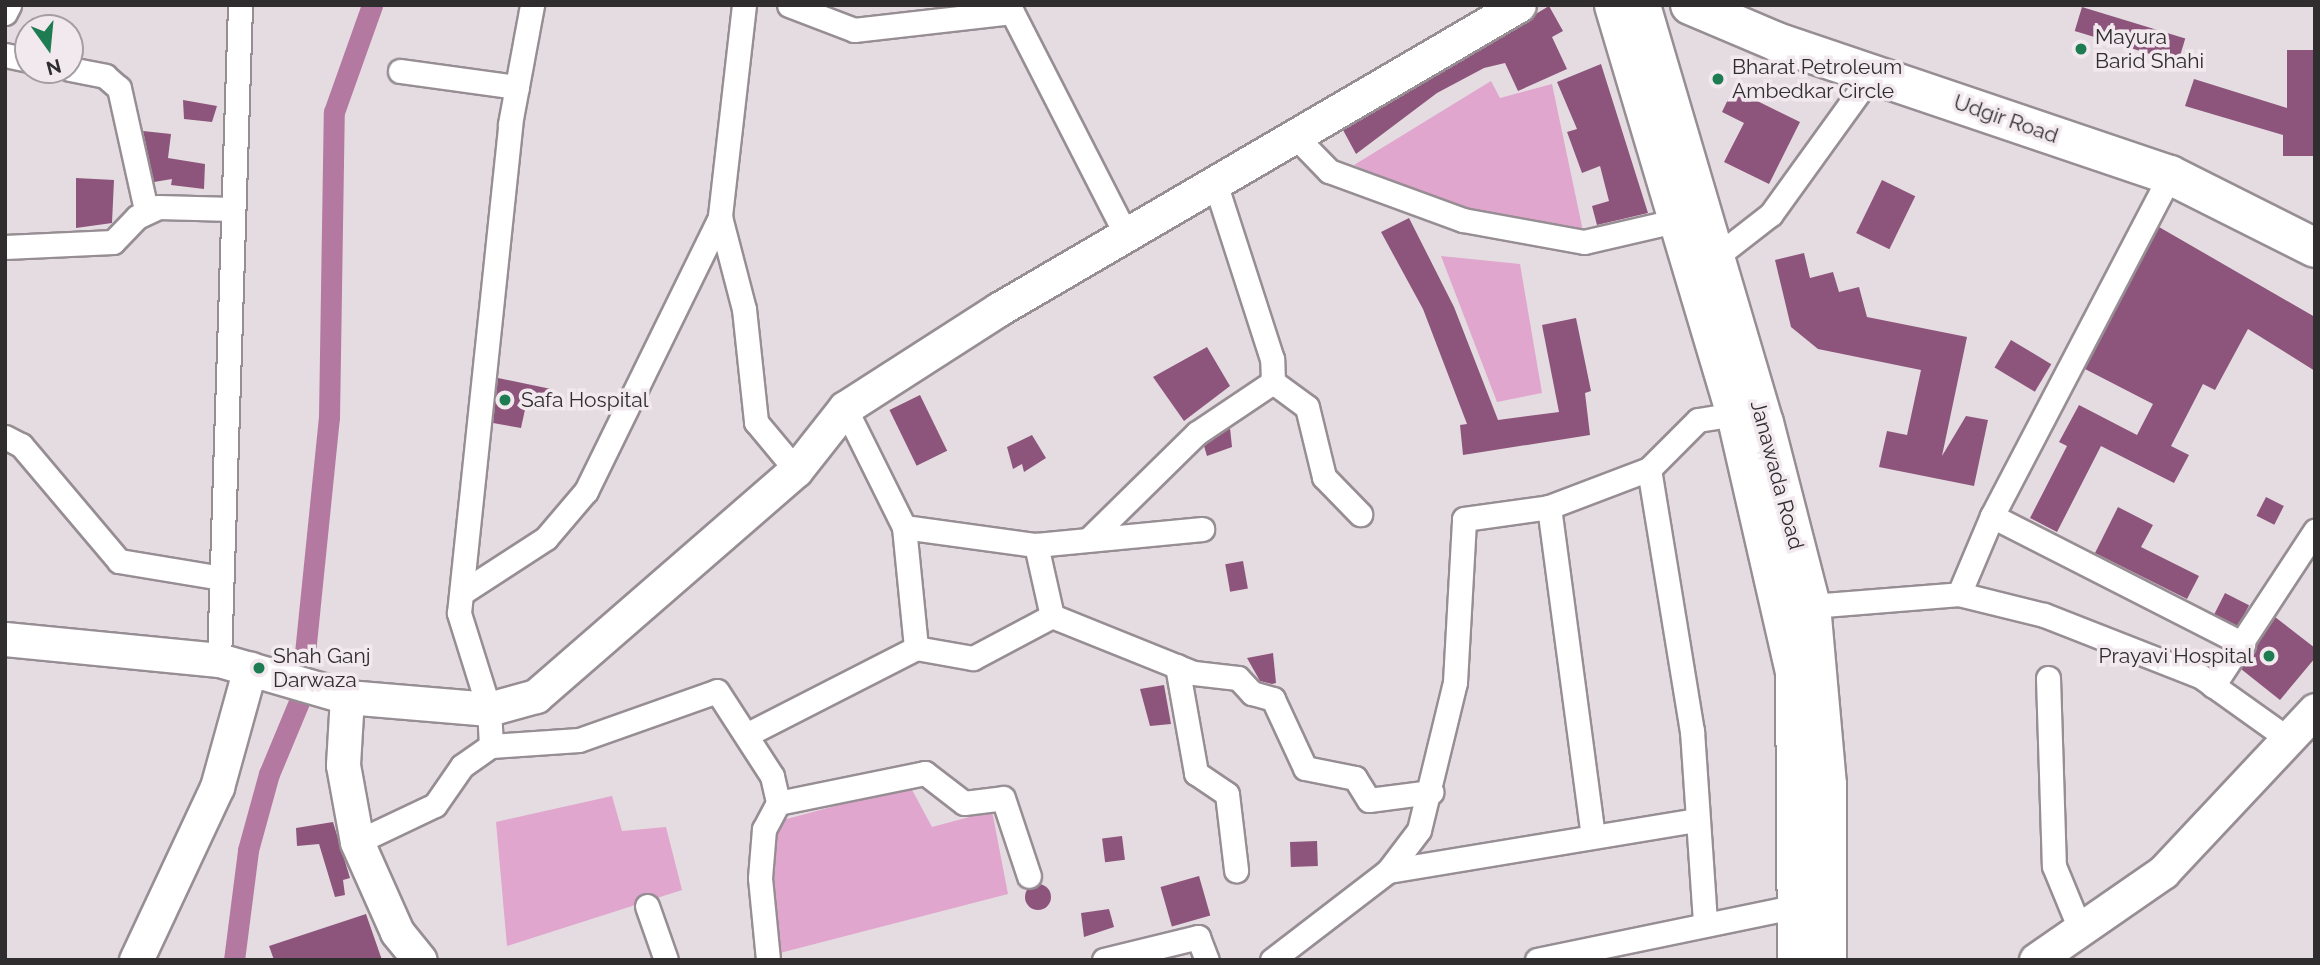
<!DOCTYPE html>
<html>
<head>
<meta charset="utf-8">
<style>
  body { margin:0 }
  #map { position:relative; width:2320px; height:965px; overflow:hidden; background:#e5dce2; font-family:Raleway,sans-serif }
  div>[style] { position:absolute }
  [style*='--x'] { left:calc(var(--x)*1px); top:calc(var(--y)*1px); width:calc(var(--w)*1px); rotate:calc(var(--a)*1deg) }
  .green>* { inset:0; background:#e0a6cd }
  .canal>* { height:21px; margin:-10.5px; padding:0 10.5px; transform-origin:10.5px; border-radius:10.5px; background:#b479a1 }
  .building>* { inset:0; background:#8d557b; transform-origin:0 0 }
  .round { border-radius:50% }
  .roads { filter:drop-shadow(2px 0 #978e94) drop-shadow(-2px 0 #978e94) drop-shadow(0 2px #978e94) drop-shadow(0 -2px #978e94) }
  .street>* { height:23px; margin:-11.5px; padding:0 11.5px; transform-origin:11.5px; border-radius:11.5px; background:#fff }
  .secondary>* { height:33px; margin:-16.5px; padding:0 16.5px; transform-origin:16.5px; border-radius:16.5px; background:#fff }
  .primary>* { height:37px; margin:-18.5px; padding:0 18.5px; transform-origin:18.5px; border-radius:18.5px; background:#fff }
  .highway>* { height:38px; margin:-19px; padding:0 19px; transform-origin:19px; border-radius:19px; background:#fff }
  .dots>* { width:19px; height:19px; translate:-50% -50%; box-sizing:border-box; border:4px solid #f2e9ef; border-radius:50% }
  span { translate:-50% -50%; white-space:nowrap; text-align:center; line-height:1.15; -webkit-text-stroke:7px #f2e9ef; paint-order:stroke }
  .poi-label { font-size:21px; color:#302d2f }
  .left { translate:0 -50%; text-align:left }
  .right { translate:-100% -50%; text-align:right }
  .street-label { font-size:21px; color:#302d2f }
  .frame { position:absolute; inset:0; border:7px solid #302d2f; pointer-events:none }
  .north { position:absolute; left:14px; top:14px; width:70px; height:70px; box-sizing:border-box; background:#f2e9ef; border:2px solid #a49ea2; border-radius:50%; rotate:165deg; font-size:19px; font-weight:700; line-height:28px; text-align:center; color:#302d2f }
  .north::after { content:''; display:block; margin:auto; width:24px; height:32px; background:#1d7c52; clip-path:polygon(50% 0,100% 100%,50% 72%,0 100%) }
</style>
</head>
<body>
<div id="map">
  <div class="green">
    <div style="clip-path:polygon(1491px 81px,1500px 98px,1552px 84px,1583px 231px,1441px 205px,1354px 165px)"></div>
    <div style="clip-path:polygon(1441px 256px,1520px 264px,1542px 393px,1497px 402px)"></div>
    <div style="clip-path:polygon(910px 786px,932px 827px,992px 811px,1008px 894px,776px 954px,769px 877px,779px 821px)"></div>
    <div style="clip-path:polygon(612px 796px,622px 831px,666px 827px,682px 890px,507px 946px,496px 822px)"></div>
  </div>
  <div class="canal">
    <div style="--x:305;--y:653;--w:236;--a:-84.2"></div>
    <div style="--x:329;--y:418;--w:306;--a:-89.1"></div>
    <div style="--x:334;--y:112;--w:114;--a:-70.4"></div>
    <div style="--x:234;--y:960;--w:111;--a:-82.7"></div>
    <div style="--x:248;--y:850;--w:79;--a:-74.6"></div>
    <div style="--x:269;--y:774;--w:83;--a:-67.4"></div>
  </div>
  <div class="building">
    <div style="clip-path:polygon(1549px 6px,1563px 31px,1552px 37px,1567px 69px,1518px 91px,1505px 63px,1484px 68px,1437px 93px,1356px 154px,1343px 130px)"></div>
    <div style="left:2082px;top:7px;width:108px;height:25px;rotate:17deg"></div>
    <div style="clip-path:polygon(2287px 50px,2315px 50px,2315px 156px,2283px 156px,2283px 135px,2185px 106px,2194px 79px,2287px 108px)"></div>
    <div style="clip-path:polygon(1601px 64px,1648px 213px,1597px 225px,1592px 206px,1609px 201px,1600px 166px,1582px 173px,1567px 132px,1577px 129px,1557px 82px)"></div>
    <div style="clip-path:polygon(1733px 89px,1800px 122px,1769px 184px,1724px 162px,1744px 123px,1722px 112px)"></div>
    <div style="clip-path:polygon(183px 100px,217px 106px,212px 122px,184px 119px)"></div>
    <div style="clip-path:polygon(143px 131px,171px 134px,168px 158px,205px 164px,204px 189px,171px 185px,172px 179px,154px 182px)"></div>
    <div style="clip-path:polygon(76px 178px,114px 180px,112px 223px,76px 228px)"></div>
    <div style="left:1882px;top:180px;width:37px;height:59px;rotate:26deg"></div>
    <div style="clip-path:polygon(1409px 218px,1454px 307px,1498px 420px,1559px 412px,1542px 325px,1576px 318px,1591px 391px,1585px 393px,1590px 435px,1463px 455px,1460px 425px,1467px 424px,1423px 309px,1381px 232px)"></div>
    <div style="clip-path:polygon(2159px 227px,2315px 317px,2315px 371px,2248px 329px,2215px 390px,2203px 384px,2171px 446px,2189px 455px,2174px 483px,2101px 446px,2057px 532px,2030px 518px,2067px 446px,2059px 442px,2079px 405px,2137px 435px,2153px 404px,2085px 369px)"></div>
    <div style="clip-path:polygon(1804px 253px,1810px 278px,1833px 272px,1839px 292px,1859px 287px,1867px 317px,1967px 337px,1942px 456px,1966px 416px,1988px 420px,1974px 486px,1879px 467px,1887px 431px,1907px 435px,1921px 370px,1818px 349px,1791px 327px,1775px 260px)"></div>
    <div style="left:2011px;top:340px;width:47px;height:32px;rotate:31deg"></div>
    <div style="clip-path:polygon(1207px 347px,1230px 386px,1184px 421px,1153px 377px)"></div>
    <div style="clip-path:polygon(498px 378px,551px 389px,547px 409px,526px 405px,521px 428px,493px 423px)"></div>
    <div style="left:920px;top:395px;width:62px;height:34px;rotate:64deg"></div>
    <div style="clip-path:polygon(1230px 428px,1232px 447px,1207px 456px,1204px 446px)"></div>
    <div style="clip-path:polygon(1032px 435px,1046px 458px,1024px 472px,1022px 464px,1013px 469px,1007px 447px)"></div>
    <div style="left:2266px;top:497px;width:20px;height:21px;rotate:27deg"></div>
    <div style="clip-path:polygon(2118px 507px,2153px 525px,2141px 547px,2199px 576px,2187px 599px,2095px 553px)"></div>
    <div style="left:1243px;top:561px;width:28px;height:18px;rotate:80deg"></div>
    <div style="left:2225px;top:593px;width:27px;height:24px;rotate:27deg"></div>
    <div style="clip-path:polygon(2275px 617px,2315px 648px,2315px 658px,2280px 700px,2241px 669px)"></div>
    <div style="clip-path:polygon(1273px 653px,1276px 683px,1272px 684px,1260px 681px,1247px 658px)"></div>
    <div style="clip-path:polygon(1164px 685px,1171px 724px,1150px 726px,1140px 689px)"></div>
    <div style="clip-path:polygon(333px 822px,350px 878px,343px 880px,345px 895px,335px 897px,319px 844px,297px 846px,296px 828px)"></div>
    <div style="left:1122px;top:836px;width:24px;height:20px;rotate:83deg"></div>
    <div style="left:1317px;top:841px;width:25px;height:27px;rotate:88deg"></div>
    <div style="left:1199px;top:876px;width:41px;height:40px;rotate:74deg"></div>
    <div class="round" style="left:1025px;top:884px;width:26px;height:26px"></div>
    <div style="clip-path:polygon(1109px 909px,1114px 927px,1084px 937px,1081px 913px)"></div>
    <div style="clip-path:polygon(366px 914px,382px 960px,274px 960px,269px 946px)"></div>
  </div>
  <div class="roads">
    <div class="street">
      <div style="--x:744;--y:5;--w:213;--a:96.5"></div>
      <div style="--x:720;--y:217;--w:95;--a:75.4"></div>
      <div style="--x:744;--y:309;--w:114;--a:83.9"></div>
      <div style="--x:756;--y:422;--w:62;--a:50.2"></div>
      <div style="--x:789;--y:5;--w:70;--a:21"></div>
      <div style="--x:854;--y:30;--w:159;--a:-6.5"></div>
      <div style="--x:1012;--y:12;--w:250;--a:62.9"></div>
      <div style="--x:5;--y:13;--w:9;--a:-63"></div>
      <div style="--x:5;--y:55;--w:24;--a:12"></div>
      <div style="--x:70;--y:69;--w:36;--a:11"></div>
      <div style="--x:105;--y:76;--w:18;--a:41"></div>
      <div style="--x:119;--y:88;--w:125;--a:77.5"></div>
      <div style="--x:400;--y:71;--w:118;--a:7.8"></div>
      <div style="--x:1295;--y:136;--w:49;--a:45.8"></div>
      <div style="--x:1329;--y:171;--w:143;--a:20.1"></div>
      <div style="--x:1463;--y:220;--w:123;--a:10.3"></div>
      <div style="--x:1584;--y:242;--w:93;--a:-13"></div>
      <div style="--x:5;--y:247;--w:108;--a:-2.7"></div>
      <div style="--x:113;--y:242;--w:35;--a:-46"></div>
      <div style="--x:137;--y:217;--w:23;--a:-25"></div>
      <div style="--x:158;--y:207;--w:75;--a:1.5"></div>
      <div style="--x:1717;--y:256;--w:68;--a:-37.9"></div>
      <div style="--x:1771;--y:214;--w:173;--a:-54.2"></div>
      <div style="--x:1273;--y:382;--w:42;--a:36.3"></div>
      <div style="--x:1307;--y:407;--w:72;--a:76.3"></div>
      <div style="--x:1324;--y:477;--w:52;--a:45.8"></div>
      <div style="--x:845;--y:408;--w:133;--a:63.6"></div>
      <div style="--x:904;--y:527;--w:133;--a:7.8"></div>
      <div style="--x:1036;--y:545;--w:167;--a:-5.5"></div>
      <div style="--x:5;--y:437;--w:18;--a:27"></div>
      <div style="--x:21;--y:445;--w:152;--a:49.8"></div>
      <div style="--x:119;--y:561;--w:104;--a:9.4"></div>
      <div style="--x:1649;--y:469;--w:266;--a:80.7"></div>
      <div style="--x:1692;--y:731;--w:193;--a:86.1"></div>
      <div style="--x:1549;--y:507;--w:332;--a:82.4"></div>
      <div style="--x:1992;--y:516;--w:282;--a:27"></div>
      <div style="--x:904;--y:527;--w:122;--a:84.3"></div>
      <div style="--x:1089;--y:539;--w:151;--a:-44.5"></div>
      <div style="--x:1197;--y:433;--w:92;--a:-33.9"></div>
      <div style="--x:1273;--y:382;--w:23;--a:-92"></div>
      <div style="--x:1272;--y:359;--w:185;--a:-107.9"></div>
      <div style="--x:1036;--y:545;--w:73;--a:77.3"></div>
      <div style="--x:1052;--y:616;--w:153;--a:21.9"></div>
      <div style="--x:1194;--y:673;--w:44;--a:6.5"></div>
      <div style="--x:1238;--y:678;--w:21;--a:47"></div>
      <div style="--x:1252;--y:693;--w:22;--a:16"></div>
      <div style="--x:1273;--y:699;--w:76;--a:65.1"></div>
      <div style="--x:1305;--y:768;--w:51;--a:11.3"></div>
      <div style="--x:1355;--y:778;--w:26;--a:58"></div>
      <div style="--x:1369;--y:800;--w:63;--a:-7.4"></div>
      <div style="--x:463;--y:592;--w:99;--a:-33"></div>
      <div style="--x:546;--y:538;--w:62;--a:-49.6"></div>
      <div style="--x:586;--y:491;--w:305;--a:-63.9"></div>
      <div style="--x:1959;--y:594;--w:85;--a:-67.1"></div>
      <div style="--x:1992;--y:516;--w:385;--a:-62.4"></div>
      <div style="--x:1799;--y:607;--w:161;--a:-4.6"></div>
      <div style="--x:1959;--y:594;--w:88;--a:13.9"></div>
      <div style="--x:2044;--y:615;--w:168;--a:21.4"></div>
      <div style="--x:2200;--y:676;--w:107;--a:35.5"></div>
      <div style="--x:219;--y:660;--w:655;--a:-88.16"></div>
      <div style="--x:1177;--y:666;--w:109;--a:79.9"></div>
      <div style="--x:1196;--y:773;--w:37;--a:34"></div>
      <div style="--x:1227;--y:794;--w:77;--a:83.2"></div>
      <div style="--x:2048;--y:678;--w:188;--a:88.2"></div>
      <div style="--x:2054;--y:866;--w:68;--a:67.6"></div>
      <div style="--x:2213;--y:686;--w:186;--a:-56.7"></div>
      <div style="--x:748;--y:734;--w:189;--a:-27.1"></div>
      <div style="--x:916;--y:648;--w:58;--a:10"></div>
      <div style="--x:973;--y:658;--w:89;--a:-28"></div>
      <div style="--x:491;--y:746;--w:37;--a:-93"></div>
      <div style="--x:489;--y:709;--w:101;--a:-107.4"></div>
      <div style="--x:459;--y:613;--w:492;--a:-84"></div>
      <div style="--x:510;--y:124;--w:121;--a:-79.5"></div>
      <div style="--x:778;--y:803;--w:150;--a:-11.5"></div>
      <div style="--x:925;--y:773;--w:49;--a:37.6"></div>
      <div style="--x:964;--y:803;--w:39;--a:-7"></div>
      <div style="--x:1003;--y:798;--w:82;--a:71.6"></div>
      <div style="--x:357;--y:842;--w:86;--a:-25.4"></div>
      <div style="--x:435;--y:805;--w:47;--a:-55.3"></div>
      <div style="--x:462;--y:766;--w:35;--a:-35"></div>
      <div style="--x:491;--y:746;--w:88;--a:-3.9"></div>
      <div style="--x:579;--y:740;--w:146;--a:-19.5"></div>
      <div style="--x:717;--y:691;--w:101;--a:57.1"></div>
      <div style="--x:772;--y:776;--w:28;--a:77"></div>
      <div style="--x:778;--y:803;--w:30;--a:118"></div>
      <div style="--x:764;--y:829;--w:49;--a:94.7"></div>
      <div style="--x:760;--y:878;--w:82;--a:84.4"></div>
      <div style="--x:1388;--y:871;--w:313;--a:-9.4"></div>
      <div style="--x:647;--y:906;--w:57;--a:70.6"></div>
      <div style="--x:1104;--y:960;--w:97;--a:-13.7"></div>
      <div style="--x:1198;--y:937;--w:25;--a:69"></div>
      <div style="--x:1272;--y:960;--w:146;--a:-37.5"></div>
      <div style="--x:1388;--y:871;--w:51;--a:-52.9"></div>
      <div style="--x:1419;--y:830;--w:152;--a:-76.3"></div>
      <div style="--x:1455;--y:682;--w:163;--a:-86.8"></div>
      <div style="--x:1464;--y:519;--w:86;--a:-8"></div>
      <div style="--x:1549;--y:507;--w:107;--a:-20.8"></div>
      <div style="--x:1649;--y:469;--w:69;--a:-45"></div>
      <div style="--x:1698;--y:420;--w:37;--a:-9"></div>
      <div style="--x:1537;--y:960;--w:277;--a:-11.7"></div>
    </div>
    <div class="secondary">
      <div style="--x:5;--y:639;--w:215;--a:5.6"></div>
      <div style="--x:219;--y:660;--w:133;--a:16.1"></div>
      <div style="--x:347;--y:697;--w:143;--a:4.8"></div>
      <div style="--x:489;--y:709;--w:49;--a:-15.5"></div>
      <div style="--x:536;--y:696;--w:344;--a:-41"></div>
      <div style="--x:796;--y:470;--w:79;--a:-51.7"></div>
      <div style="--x:845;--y:408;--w:183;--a:-32.7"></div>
      <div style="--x:999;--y:309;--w:602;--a:-30.31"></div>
      <div style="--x:347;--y:697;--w:68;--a:93.4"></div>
      <div style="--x:343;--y:765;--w:78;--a:79.7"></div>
      <div style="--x:357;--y:842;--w:98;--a:66"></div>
      <div style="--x:397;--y:932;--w:36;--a:51"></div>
      <div style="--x:136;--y:960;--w:191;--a:-64.9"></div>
      <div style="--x:217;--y:787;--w:123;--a:-74.5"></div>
      <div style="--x:2036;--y:960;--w:155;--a:-34.7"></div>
      <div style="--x:2163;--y:872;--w:222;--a:-46.8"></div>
    </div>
    <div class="primary">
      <div style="--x:1613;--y:5;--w:427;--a:73.4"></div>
      <div style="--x:1735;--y:414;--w:264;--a:77.1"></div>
      <div style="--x:1794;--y:671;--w:289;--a:89.6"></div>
      <div style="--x:1641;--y:5;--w:435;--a:73.6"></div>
      <div style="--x:1764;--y:422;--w:189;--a:75.6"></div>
      <div style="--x:1811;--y:605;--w:180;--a:84.9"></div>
      <div style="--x:1827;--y:784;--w:176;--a:90"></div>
    </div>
    <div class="highway">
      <div style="--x:1690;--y:5;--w:95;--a:23"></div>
      <div style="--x:1777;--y:42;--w:415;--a:18.7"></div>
      <div style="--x:2170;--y:175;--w:162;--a:26.7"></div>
    </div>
  </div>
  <div class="dots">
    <div style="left:2081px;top:49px;background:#1d7c52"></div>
    <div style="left:1718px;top:79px;background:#1d7c52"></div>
    <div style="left:505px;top:400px;background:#1d7c52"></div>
    <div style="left:2269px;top:656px;background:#1d7c52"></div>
    <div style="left:259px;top:668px;background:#1d7c52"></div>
  </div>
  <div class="poi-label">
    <span class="left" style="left:2095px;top:49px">Mayura<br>Barid Shahi</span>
    <span class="left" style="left:1732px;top:79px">Bharat Petroleum<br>Ambedkar Circle</span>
    <span class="left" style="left:521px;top:400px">Safa Hospital</span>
    <span class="left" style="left:273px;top:668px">Shah Ganj<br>Darwaza</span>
    <span class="right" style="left:2253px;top:656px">Prayavi Hospital</span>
  </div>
  <div class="street-label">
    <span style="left:2006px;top:119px;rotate:19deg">Udgir Road</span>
    <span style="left:1777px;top:475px;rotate:75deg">Janawada Road</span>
  </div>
  <div class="frame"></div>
  <div class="north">N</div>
</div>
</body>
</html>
